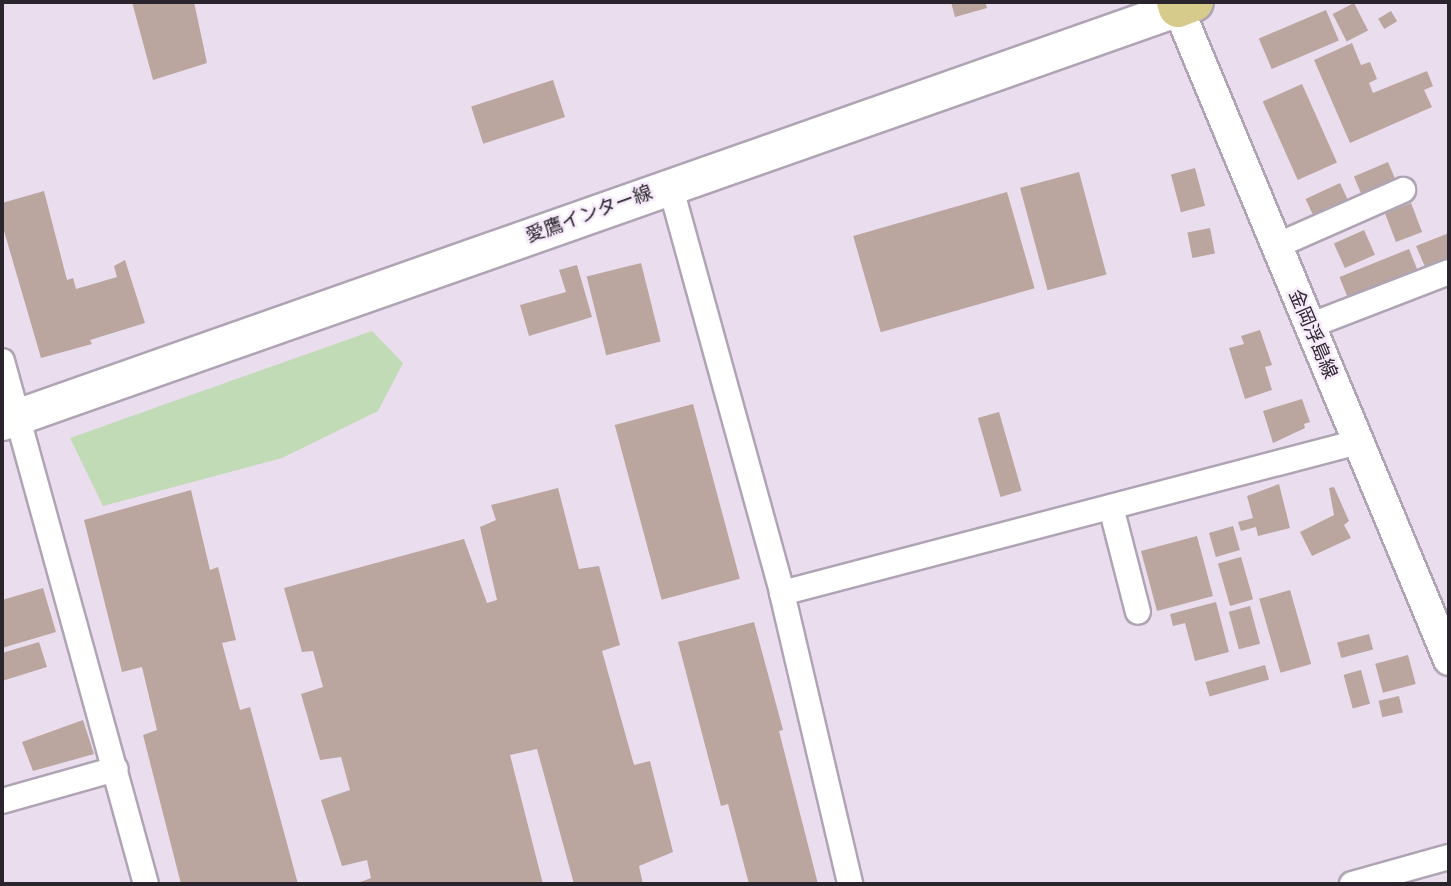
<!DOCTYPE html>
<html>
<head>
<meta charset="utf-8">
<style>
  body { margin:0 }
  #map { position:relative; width:1451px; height:886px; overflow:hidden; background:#eaddee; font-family:Raleway,"Noto Sans JP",sans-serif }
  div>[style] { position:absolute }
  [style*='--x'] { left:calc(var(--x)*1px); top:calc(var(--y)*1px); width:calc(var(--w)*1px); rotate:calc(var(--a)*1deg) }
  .green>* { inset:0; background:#c0dbb5 }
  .building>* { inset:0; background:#baa69f; transform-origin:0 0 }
  .roads { filter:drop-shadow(2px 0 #afa4b3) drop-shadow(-2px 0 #afa4b3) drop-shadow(0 2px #afa4b3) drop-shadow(0 -2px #afa4b3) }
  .minor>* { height:24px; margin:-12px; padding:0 12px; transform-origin:12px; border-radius:12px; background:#fff }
  .tertiary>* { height:30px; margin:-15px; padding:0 15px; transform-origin:15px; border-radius:15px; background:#fff }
  .secondary>* { height:35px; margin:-17.5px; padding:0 17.5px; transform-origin:17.5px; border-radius:17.5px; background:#fff }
  .primary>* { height:38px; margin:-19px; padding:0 19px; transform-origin:19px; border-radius:19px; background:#d6cb8a }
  span { translate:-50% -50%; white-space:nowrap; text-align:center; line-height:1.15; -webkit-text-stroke:5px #f7ebfb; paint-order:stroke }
  .street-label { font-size:19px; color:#2a252c }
  .frame { position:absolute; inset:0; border:4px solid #2a252c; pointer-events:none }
</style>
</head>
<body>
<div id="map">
  <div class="green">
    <div style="clip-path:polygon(372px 331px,403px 363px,378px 411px,282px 458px,103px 506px,70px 438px)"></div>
  </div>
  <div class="building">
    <div style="clip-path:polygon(132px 2px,194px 2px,207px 63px,153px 80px)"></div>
    <div style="clip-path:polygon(951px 2px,985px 2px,987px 8px,955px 17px)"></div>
    <div style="left:1354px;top:3px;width:31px;height:24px;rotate:63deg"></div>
    <div style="left:1326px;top:10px;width:33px;height:73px;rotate:67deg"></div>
    <div style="left:1391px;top:11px;width:12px;height:15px;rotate:59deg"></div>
    <div style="clip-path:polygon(1352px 43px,1361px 65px,1370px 62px,1377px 79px,1369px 83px,1373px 93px,1427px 71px,1433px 86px,1424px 90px,1432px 107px,1350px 143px,1314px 60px)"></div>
    <div style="left:553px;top:80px;width:39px;height:86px;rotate:72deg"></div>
    <div style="left:1302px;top:84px;width:86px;height:43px;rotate:66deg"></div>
    <div style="left:1388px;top:162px;width:23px;height:37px;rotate:67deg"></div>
    <div style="left:1195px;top:168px;width:39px;height:25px;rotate:75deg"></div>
    <div style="left:1079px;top:172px;width:106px;height:61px;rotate:75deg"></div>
    <div style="left:1340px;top:183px;width:19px;height:38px;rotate:65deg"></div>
    <div style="clip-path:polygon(44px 191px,67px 280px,73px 278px,76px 289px,117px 277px,114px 266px,125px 260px,145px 323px,90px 340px,92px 344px,41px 358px,2px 224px,2px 203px)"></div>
    <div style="left:1007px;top:192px;width:100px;height:160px;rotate:74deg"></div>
    <div style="left:1411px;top:203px;width:31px;height:28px;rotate:69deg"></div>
    <div style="left:1210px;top:228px;width:26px;height:23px;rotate:79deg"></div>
    <div style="left:1364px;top:230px;width:27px;height:33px;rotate:66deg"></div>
    <div style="clip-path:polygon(1449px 233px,1449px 260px,1426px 269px,1416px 246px)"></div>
    <div style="left:1409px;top:249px;width:22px;height:75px;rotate:68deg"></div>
    <div style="left:641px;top:263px;width:81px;height:56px;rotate:76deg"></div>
    <div style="clip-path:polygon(577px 265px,592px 317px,529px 336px,520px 305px,566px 292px,559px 270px)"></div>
    <div style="clip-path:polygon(1260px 330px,1272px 365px,1265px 367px,1272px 390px,1245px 399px,1229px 348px,1244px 344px,1241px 336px)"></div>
    <div style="clip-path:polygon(1302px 399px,1310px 422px,1304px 424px,1305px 428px,1273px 443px,1263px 411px)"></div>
    <div style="left:693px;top:404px;width:181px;height:81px;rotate:75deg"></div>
    <div style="left:999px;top:412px;width:82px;height:22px;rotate:74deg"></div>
    <div style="clip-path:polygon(1279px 484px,1290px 528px,1258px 536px,1256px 527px,1241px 531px,1238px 522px,1253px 518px,1247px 496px)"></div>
    <div style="clip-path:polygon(1334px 487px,1349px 521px,1344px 525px,1351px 538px,1312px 556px,1300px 532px,1334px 515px,1329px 488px)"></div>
    <div style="clip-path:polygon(558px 488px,579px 569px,599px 566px,620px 645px,602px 651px,634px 765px,650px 761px,673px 852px,639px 866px,643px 884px,574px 884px,537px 749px,510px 755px,543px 884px,355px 884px,371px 878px,367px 860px,342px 866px,321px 800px,350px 790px,341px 757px,320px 760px,301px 694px,323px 687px,313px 651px,302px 652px,284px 588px,464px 539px,487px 603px,497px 600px,480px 527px,496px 520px,491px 505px)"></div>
    <div style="clip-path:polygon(191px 490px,210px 570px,218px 567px,236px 640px,222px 643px,240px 710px,250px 707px,298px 884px,181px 884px,143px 735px,157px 730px,142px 667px,122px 672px,84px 520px)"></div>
    <div style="left:1233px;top:526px;width:25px;height:25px;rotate:74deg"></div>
    <div style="left:1197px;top:536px;width:62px;height:58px;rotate:75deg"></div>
    <div style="left:1241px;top:557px;width:44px;height:24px;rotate:74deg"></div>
    <div style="clip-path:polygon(43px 588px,56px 632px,2px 648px,2px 600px)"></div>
    <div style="left:1290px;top:590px;width:77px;height:32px;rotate:74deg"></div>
    <div style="clip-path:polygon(1216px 602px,1229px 652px,1195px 661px,1185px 623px,1173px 626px,1170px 614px)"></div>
    <div style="left:1250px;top:606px;width:39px;height:22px;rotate:75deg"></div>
    <div style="clip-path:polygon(754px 622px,783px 730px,779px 731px,818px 884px,749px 884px,728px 804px,721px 806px,678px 642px)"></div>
    <div style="left:1369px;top:634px;width:16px;height:33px;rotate:75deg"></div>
    <div style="clip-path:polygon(39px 642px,47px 667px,2px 681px,2px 653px)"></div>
    <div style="left:1408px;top:655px;width:30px;height:34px;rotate:75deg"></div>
    <div style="left:1265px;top:665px;width:15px;height:62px;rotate:74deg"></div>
    <div style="left:1361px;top:670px;width:35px;height:18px;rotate:75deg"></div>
    <div style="left:1399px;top:696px;width:17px;height:21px;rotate:77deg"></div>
    <div style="clip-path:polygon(83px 720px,94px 754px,33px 771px,22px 742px)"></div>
  </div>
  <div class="roads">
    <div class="minor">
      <div style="--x:670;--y:185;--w:423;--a:74.6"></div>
      <div style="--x:782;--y:593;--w:299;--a:76.8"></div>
      <div style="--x:1276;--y:246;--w:139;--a:-23.8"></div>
      <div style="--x:1309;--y:326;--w:150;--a:-21.1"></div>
      <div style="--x:2;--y:361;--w:542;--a:74.61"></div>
      <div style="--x:1111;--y:507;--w:108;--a:75.6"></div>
      <div style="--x:782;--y:593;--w:595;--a:-14.69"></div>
      <div style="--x:2;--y:801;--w:118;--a:-15.7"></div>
      <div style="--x:1352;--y:884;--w:101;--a:-15.6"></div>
    </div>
    <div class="tertiary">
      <div style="--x:1178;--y:8;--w:706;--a:67.43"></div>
    </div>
    <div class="secondary">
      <div style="--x:2;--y:422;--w:1247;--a:-19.39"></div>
    </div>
    <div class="primary">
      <div style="--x:1176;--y:2;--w:6;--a:72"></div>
      <div style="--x:1178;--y:8;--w:17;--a:-21"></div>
    </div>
  </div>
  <div class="street-label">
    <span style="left:589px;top:214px;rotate:-20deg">愛鷹インター線</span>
    <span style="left:1313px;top:334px;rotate:67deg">金岡浮島線</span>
  </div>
  <div class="frame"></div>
</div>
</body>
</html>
